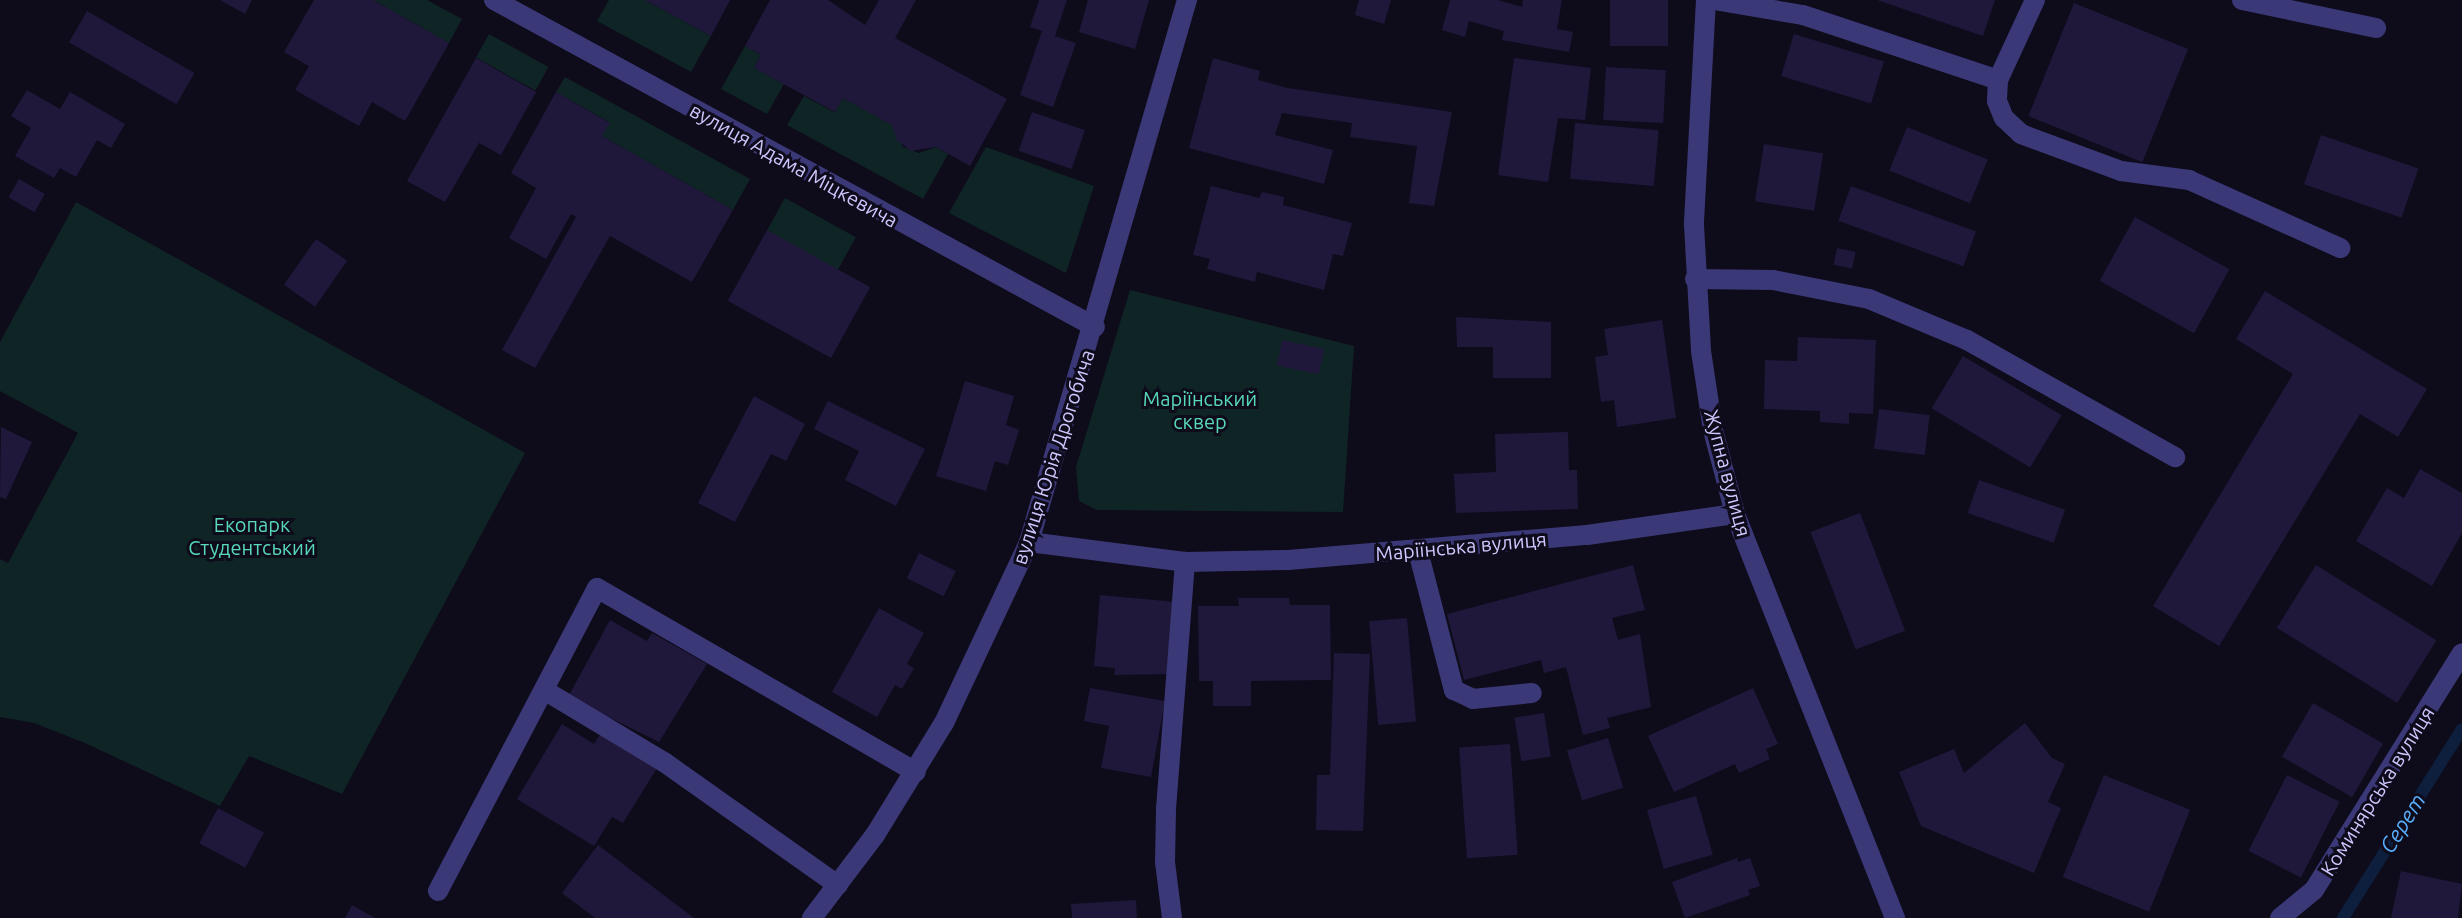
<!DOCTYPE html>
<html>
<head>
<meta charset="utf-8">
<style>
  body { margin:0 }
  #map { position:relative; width:2462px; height:918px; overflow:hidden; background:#0e0b1b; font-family:Ubuntu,sans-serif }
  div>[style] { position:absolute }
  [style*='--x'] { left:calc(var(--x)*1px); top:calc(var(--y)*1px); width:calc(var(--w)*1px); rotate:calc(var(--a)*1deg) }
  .green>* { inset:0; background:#0f2424; transform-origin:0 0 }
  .stream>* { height:12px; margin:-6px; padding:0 6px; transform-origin:6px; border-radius:6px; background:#0d1f3d }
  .building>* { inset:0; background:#1f183b; transform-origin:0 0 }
  .minor>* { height:20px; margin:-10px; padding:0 10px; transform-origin:10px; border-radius:10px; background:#3b3878 }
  span { translate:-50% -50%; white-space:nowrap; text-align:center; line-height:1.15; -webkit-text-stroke:6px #0e0b1b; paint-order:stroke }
  .street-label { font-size:20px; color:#cdc7fd }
  .park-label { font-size:20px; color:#57d9ba }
  .water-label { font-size:22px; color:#58adfa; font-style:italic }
</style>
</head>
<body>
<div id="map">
  <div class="green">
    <div style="clip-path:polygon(373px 0,427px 0,462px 19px,449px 43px)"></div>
    <div style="clip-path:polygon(609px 0,645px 0,711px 36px,691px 72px,597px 21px)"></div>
    <div style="left:489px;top:34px;width:68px;height:27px;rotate:29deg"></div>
    <div style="clip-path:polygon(745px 46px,761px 55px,754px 68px,784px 84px,767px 114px,721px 89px)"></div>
    <div style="clip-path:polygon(565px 77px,750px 179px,733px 210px,602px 136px,609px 122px,556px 92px)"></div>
    <div style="clip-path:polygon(804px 96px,834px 112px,843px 98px,892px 125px,903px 147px,919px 153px,936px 147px,948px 154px,923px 199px,787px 125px)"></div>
    <div style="clip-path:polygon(986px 147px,1094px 186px,1066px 273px,949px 213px)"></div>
    <div style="left:785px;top:198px;width:81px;height:37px;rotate:29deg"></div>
    <div style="clip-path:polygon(76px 202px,525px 453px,342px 794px,249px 756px,220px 806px,85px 743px,34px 723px,0 717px,0 559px,8px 563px,78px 433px,0 391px,0 342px)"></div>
    <div style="clip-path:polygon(1130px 290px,1354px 346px,1343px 512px,1097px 510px,1079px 501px,1076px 467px)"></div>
  </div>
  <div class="stream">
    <div style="--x:2343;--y:918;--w:223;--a:-57.8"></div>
  </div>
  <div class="building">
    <div style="clip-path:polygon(220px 0,252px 0,245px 14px)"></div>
    <div style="clip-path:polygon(314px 0,373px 0,449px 43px,405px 121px,372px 102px,359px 126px,295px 90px,309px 66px,284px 52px)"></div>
    <div style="clip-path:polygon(645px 0,730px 0,711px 36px)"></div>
    <div style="clip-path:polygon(770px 0,828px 0,865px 25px,879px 0,916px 0,895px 38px,1007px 99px,970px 166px,936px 147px,911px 151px,897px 140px,892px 125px,843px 98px,835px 112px,754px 68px,761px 55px,745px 46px)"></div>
    <div style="clip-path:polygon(1039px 0,1067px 0,1055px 36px,1076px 43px,1053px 107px,1020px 95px,1042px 31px,1030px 27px)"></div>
    <div style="clip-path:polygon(1088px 0,1149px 0,1135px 49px,1079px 32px)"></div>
    <div style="clip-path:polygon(1359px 0,1391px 0,1384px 24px,1355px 15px)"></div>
    <div style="clip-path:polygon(1450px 0,1498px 0,1522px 7px,1523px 0,1562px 0,1557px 29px,1573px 32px,1569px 52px,1502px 40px,1504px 31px,1469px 21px,1465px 37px,1442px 30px)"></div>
    <div style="left:1610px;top:0;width:58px;height:46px"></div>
    <div style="clip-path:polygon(1877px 0,1995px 0,1983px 36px)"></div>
    <div style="left:2074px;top:3px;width:123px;height:122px;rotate:22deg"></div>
    <div style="left:87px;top:11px;width:124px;height:36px;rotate:30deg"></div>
    <div style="left:1794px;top:34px;width:94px;height:44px;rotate:17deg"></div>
    <div style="clip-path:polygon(476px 58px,536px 92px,501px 155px,479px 143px,445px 202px,407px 181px)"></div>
    <div style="clip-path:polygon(1213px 58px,1260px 71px,1258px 80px,1288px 88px,1452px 112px,1434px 206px,1409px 203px,1417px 146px,1350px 137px,1352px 123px,1282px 113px,1275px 135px,1333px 150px,1324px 184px,1189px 148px)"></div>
    <div style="clip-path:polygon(1514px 58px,1591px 68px,1585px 120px,1558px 118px,1548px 182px,1498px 175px)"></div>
    <div style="left:1606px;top:67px;width:60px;height:53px;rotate:3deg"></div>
    <div style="clip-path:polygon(27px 90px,60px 109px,70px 92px,125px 124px,111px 148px,97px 140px,76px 177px,60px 168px,54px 178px,15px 156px,31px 128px,11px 116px)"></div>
    <div style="clip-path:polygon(556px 92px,610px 123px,602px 136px,733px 210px,692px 282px,610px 236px,535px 368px,502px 350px,576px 217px,571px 214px,546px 259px,509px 238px,536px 188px,511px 173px)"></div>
    <div style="left:1032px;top:112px;width:56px;height:41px;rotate:19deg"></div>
    <div style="left:1575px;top:123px;width:84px;height:56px;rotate:5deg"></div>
    <div style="left:1907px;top:127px;width:87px;height:47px;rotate:22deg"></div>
    <div style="left:2321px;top:135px;width:103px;height:52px;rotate:19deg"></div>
    <div style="left:1764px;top:144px;width:60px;height:58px;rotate:9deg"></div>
    <div style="left:19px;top:179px;width:30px;height:21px;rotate:30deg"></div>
    <div style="clip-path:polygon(1211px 186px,1259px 198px,1262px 192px,1284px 197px,1283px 205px,1352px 223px,1343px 256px,1333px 254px,1324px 290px,1257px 272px,1255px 282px,1207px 269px,1210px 259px,1193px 255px)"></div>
    <div style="left:1851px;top:186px;width:133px;height:37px;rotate:20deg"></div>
    <div style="left:2135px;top:217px;width:108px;height:73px;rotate:29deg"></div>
    <div style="left:767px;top:230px;width:118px;height:81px;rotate:29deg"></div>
    <div style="left:316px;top:239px;width:38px;height:56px;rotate:35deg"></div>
    <div style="left:1837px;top:248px;width:19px;height:17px;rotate:12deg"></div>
    <div style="clip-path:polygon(2265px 291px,2427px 389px,2398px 437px,2360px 414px,2219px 646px,2153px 606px,2293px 374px,2236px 339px)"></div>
    <div style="clip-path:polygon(1456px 317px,1551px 322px,1551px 378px,1493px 378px,1493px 347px,1457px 347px)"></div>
    <div style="clip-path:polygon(1662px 320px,1676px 418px,1617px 427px,1614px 400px,1601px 402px,1595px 357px,1608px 355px,1604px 329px)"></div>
    <div style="clip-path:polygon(1798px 337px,1876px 340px,1873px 414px,1849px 413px,1849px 424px,1820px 422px,1820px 411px,1764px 409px,1765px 360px,1797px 361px)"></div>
    <div style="left:1282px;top:340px;width:43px;height:26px;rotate:12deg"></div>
    <div style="left:1963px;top:356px;width:115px;height:61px;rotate:31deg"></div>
    <div style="clip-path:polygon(965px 381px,1014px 396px,1006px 425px,1019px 430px,1008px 465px,995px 461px,986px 491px,936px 476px)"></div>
    <div style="clip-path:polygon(754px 396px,805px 424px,786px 461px,771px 454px,735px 522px,698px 503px)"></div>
    <div style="clip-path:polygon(828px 401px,925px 449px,896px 506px,845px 480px,859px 451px,814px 429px)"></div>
    <div style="left:1879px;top:409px;width:51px;height:40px;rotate:7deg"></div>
    <div style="clip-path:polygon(1px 427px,32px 442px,6px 499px,0 497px)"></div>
    <div style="clip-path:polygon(1568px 432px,1569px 470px,1577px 470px,1578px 509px,1456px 513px,1454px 474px,1496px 472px,1495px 434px)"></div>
    <div style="clip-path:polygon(2420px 469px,2462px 493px,2462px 533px,2432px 586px,2356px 541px,2387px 488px,2404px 498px)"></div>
    <div style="left:1979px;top:480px;width:91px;height:35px;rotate:19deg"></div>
    <div style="left:1860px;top:513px;width:126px;height:53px;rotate:69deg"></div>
    <div style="left:919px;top:553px;width:41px;height:28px;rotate:26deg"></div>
    <div style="clip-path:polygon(1633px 565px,1645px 610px,1612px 618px,1618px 640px,1640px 634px,1651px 707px,1607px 718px,1610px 728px,1583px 735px,1566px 667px,1544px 673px,1541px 660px,1464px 680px,1447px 614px)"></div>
    <div style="left:2316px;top:565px;width:142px;height:74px;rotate:32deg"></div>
    <div style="clip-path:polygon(1100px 595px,1176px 602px,1170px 674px,1114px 675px,1115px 668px,1094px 666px)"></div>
    <div style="clip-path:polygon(1238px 598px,1289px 598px,1290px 605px,1330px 605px,1331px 680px,1251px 681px,1251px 706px,1213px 706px,1213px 681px,1199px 681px,1198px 606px,1239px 606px)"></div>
    <div style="clip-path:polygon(879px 608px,924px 633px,907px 664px,914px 668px,902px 689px,895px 685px,877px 717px,832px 692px)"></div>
    <div style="left:1407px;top:618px;width:104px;height:38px;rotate:85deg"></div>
    <div style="clip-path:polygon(610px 620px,647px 641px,652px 633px,707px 664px,659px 742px,568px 697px)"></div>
    <div style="clip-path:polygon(1334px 653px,1370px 654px,1363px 831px,1316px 830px,1317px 775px,1330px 775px)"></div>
    <div style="clip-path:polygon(1090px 688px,1165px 701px,1151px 777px,1101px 768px,1109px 726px,1084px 721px)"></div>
    <div style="clip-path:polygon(1753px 688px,1778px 744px,1766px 749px,1770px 759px,1739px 773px,1735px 764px,1674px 792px,1648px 736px)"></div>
    <div style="left:2313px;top:703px;width:81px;height:62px;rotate:30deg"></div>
    <div style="left:1544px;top:713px;width:44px;height:30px;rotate:81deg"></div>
    <div style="clip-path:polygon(2025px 723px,2052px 758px,2065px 764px,2048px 802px,2061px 808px,2034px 873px,1921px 826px,1899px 772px,1954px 749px,1964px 773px)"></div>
    <div style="clip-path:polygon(562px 724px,594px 744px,601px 733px,657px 768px,623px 823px,612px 817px,594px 846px,517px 799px)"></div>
    <div style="left:1608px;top:738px;width:52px;height:43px;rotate:73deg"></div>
    <div style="left:1510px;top:744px;width:111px;height:51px;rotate:86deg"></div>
    <div style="left:2104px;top:775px;width:93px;height:110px;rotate:22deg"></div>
    <div style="left:2287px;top:775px;width:59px;height:85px;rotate:27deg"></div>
    <div style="left:1696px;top:796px;width:61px;height:51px;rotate:74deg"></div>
    <div style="left:218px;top:808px;width:52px;height:40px;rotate:28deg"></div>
    <div style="clip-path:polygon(598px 845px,694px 918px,595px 918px,562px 893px)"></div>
    <div style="clip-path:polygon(1737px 858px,1738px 862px,1750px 858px,1760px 886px,1748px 890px,1750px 895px,1685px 918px,1672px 882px)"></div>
    <div style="clip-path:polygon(2401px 871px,2462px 884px,2458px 918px,2391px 918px)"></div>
    <div style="clip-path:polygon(1136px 900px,1137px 918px,1072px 918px,1071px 904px)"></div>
    <div style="clip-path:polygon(352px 905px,375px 918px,345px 918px)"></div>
  </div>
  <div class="minor">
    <div style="--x:494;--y:0;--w:684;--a:28.55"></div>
    <div style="--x:1706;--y:0;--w:225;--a:93.1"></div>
    <div style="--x:1694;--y:225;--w:126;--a:86.8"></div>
    <div style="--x:1701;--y:351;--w:80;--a:81.4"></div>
    <div style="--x:1713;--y:430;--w:87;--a:75.3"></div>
    <div style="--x:1735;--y:514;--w:435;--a:68.4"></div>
    <div style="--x:1714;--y:0;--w:90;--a:9.6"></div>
    <div style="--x:1803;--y:15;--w:206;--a:18.4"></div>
    <div style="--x:1998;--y:80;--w:88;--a:-65.2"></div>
    <div style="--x:2242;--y:0;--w:137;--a:11.8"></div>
    <div style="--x:1998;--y:80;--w:21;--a:93"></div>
    <div style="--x:1997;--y:101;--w:18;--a:68"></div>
    <div style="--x:2004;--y:118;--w:23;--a:43"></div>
    <div style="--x:2021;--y:134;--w:107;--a:20.3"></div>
    <div style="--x:2121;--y:171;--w:69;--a:7.5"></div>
    <div style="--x:2189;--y:180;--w:166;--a:24.2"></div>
    <div style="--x:1695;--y:279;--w:78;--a:0.7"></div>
    <div style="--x:1773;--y:280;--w:98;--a:11.2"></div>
    <div style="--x:1869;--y:299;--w:106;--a:22.7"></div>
    <div style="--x:1967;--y:340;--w:239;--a:29.4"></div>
    <div style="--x:1029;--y:542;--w:157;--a:7.3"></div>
    <div style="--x:1185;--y:562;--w:103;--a:-1.1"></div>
    <div style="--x:1288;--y:560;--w:300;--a:-4.8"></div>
    <div style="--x:1587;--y:535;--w:149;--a:-8.1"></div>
    <div style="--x:1418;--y:551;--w:144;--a:75.5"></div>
    <div style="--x:1454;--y:690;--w:21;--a:25"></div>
    <div style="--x:1473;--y:699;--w:59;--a:-5.8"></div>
    <div style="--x:544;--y:690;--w:140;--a:31"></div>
    <div style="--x:664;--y:762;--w:213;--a:35.3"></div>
    <div style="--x:438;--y:891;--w:342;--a:-62.3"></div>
    <div style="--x:597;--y:588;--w:368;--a:30"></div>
    <div style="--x:812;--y:918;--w:104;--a:-52.8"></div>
    <div style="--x:875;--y:835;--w:132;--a:-58.4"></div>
    <div style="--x:944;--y:723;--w:200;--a:-64.8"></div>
    <div style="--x:1029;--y:542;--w:565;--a:-73.75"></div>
    <div style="--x:1172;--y:918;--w:56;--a:-97.1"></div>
    <div style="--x:1165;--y:862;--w:53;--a:-88.9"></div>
    <div style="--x:1166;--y:809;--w:248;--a:-85.6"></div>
    <div style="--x:2280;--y:918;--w:44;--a:-39.5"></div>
    <div style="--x:2314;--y:890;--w:279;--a:-58"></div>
  </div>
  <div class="street-label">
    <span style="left:794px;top:165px;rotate:29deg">вулиця Адама Міцкевича</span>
    <span style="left:1053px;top:457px;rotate:-72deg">вулиця Юрія Дрогобича</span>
    <span style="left:1728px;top:473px;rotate:75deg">Жупна вулиця</span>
    <span style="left:1461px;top:546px;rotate:-5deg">Маріїнська вулиця</span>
    <span style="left:2377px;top:791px;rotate:-58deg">Коминярська вулиця</span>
  </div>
  <div class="park-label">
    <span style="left:1200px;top:410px">Маріїнський<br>сквер</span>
    <span style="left:252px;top:536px">Екопарк<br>Студентський</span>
  </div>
  <div class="water-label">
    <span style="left:2402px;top:823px;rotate:-58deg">Серет</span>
  </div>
</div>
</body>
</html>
